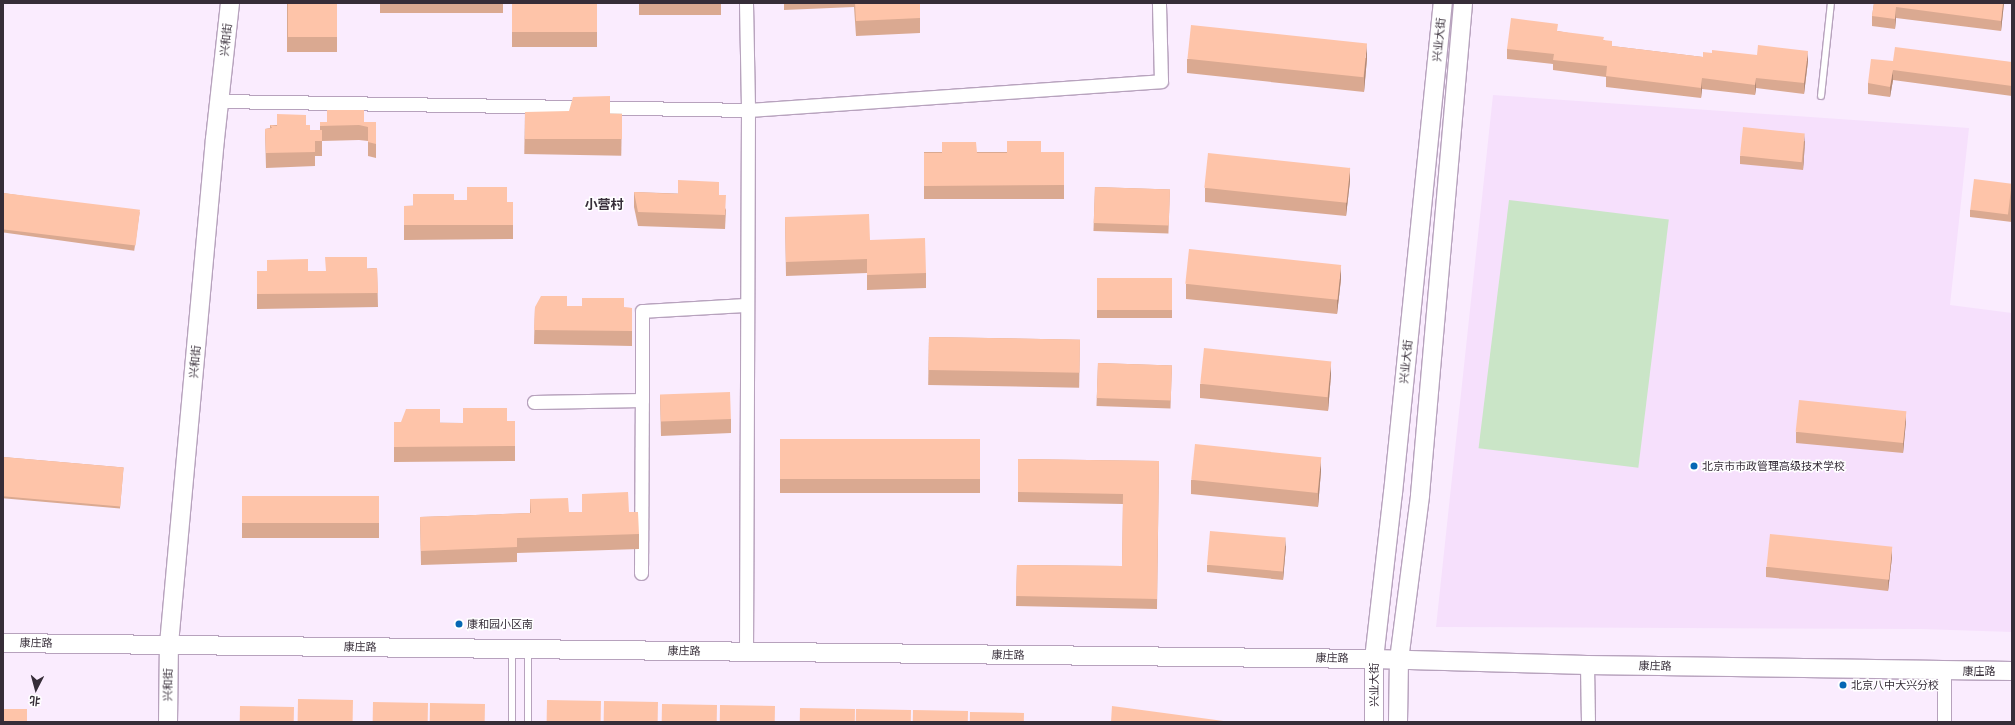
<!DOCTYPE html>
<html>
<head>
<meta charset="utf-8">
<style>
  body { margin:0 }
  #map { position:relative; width:2015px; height:725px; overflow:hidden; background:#faecfe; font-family:Montserrat,"Noto Sans SC",sans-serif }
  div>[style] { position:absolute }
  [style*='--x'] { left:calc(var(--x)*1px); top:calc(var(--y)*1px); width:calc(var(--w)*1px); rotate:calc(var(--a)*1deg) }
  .built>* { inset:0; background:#f6e0fc }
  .green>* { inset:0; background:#cae5c7; transform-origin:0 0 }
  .roads { filter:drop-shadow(1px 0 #b7a2bd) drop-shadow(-1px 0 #b7a2bd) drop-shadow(0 1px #b7a2bd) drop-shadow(0 -1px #b7a2bd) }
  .lane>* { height:6px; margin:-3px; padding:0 3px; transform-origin:3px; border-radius:3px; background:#fff }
  .street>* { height:13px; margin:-6.5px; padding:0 6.5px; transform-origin:6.5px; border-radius:6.5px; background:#fff }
  .secondary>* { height:18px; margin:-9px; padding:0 9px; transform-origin:9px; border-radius:9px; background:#fff }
  .wall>* { inset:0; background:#daa991; transform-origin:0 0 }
  .shaded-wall>* { inset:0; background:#b28976 }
  .building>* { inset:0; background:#fec4a9; transform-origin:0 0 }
  .dots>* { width:11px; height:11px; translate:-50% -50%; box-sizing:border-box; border:2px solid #fff; border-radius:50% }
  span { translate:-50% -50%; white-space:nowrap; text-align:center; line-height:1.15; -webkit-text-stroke:3px #fff; paint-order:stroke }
  .street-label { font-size:11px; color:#362d38 }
  .poi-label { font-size:11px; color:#362d38 }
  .left { translate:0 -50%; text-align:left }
  .quarter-label { font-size:13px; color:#362d38; font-weight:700 }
  .frame { position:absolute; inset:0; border:4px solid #362d38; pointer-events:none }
  .north { position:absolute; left:16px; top:669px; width:40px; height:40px; -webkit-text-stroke:3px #fff; paint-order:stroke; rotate:186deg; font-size:11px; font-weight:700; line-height:16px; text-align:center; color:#362d38 }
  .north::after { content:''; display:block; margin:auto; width:14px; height:18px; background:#362d38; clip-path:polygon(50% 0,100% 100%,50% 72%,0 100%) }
</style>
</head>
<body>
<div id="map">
  <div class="built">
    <div style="clip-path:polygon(1493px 95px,1969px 128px,1950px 305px,2012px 313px,2012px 632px,1921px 629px,1436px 627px)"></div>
  </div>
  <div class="green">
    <div style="left:1509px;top:200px;width:161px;height:250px;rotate:7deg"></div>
  </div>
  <div class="roads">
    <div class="lane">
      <div style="--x:1821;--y:96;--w:94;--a:-83.9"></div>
      <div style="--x:512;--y:722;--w:72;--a:-90"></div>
      <div style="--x:528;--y:722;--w:70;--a:-90"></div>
    </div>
    <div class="street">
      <div style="--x:746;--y:3;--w:107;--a:88.9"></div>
      <div style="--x:748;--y:110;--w:542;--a:90.21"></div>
      <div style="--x:219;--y:101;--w:529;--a:0.97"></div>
      <div style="--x:748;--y:110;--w:414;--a:-4"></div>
      <div style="--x:1161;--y:81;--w:78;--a:-91.5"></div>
      <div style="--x:534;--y:402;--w:108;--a:-1.1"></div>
      <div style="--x:642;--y:400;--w:89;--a:-90"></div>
      <div style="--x:642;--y:311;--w:105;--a:-3.3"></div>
      <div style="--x:641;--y:573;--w:173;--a:-89.7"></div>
      <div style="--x:1587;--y:665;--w:57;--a:89"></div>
      <div style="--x:1944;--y:671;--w:51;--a:90"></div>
    </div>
    <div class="secondary">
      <div style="--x:3;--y:643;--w:1371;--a:0.67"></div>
      <div style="--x:1374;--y:659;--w:213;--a:1.6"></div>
      <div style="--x:1587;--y:665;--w:425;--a:0.8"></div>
      <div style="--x:168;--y:722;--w:78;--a:-89.3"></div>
      <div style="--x:169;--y:644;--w:507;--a:-84.8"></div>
      <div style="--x:215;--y:139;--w:137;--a:-83.7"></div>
      <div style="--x:1374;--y:722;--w:63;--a:-90"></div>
      <div style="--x:1374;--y:659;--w:167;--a:-83.5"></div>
      <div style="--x:1393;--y:493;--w:493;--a:-84.2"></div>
      <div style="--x:1398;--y:722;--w:62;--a:-89.1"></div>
      <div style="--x:1399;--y:660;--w:166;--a:-82.7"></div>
      <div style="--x:1420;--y:495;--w:494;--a:-85"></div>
    </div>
  </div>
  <div class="wall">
    <div style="left:287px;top:3px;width:50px;height:49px"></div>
    <div style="left:380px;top:3px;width:123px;height:10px"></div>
    <div style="left:639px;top:3px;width:82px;height:12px"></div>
    <div style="clip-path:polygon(784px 3px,920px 3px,920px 33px,856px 36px,854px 7px,784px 10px)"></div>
    <div style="clip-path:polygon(1874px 3px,2004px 3px,2001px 31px,1896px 18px,1895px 29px,1872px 26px,1872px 16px)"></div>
    <div style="left:512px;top:4px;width:85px;height:43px"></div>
    <div style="clip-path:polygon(1558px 31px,1604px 40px,1612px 46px,1703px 57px,1808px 61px,1804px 94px,1756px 88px,1755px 95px,1702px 89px,1701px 98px,1606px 87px,1606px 77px,1553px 70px,1553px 64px,1507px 59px,1507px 49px)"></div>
    <div style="clip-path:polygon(1367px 58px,1364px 92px,1187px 73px,1187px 59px)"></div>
    <div style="clip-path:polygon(1893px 61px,2012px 62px,2012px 96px,1893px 80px,1890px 97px,1868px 94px,1868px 83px)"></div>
    <div style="left:525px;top:112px;width:97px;height:42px;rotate:1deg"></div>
    <div style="clip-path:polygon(320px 122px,376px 122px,376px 158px,368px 156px,368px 141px,359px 140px,322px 141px,322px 156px,315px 156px,315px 166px,266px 168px,265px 129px,270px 128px,270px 125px,306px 125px,310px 130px,320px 130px)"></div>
    <div style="clip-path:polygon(1805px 141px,1803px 170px,1740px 164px,1740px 156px)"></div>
    <div style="left:1064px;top:152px;width:47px;height:140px;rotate:90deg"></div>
    <div style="clip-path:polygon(1350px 181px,1346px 216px,1205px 202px,1205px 188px)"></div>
    <div style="clip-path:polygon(2012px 184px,2012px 222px,1970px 217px,1970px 210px)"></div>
    <div style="left:1095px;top:187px;width:75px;height:44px;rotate:2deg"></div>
    <div style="clip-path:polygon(634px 192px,719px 195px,726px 210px,725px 229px,638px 226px,634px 207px)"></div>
    <div style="left:3px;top:193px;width:138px;height:39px;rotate:8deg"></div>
    <div style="clip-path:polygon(507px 202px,513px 202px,513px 239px,404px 240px,404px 206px)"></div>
    <div style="clip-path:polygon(785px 217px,870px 240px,926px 273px,926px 288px,867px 290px,867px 273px,786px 276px)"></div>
    <div style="clip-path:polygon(377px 268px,378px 307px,257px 309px,257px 271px,325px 271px)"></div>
    <div style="left:1097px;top:278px;width:75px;height:40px"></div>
    <div style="clip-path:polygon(1341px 279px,1337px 314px,1186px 299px,1186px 284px)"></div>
    <div style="clip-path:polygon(567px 306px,632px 308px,632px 346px,534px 344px,535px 307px)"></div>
    <div style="left:929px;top:337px;width:151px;height:48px;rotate:1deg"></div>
    <div style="left:1098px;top:363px;width:74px;height:43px;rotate:2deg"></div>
    <div style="clip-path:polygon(1331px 375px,1328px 411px,1200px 398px,1200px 384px)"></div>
    <div style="clip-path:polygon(660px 395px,731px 419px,731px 433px,661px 436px)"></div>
    <div style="clip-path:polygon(515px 421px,515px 461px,394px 462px,394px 422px,463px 423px)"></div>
    <div style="clip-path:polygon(1906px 421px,1903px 453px,1796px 443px,1796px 432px)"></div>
    <div style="left:980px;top:439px;width:54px;height:200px;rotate:90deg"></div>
    <div style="left:3px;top:457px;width:121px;height:41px;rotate:5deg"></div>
    <div style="clip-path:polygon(1018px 459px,1159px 461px,1157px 609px,1016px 606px,1017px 565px,1122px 566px,1123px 504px,1018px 502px)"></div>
    <div style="clip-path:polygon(1321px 471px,1318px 507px,1191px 494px,1191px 480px)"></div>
    <div style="clip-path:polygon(582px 494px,629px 512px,639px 534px,639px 549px,517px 553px,517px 562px,421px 565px,420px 517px,530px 513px,530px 499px,569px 512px,582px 512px)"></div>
    <div style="left:379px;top:496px;width:42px;height:137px;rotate:90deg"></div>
    <div style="clip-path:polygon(1286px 546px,1283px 580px,1207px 572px,1207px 565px)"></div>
    <div style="clip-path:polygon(1892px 557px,1888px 591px,1766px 577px,1766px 567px)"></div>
  </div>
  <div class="shaded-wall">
    <div style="clip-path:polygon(2003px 3px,2004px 3px,2001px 31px,2001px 21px)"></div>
    <div style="clip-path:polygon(1896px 7px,1896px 18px,1895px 29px,1895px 19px)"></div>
    <div style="clip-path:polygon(1367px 43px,1367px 58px,1364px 92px,1364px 77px)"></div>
    <div style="clip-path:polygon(1808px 51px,1808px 61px,1804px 94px,1804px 83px)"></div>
    <div style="clip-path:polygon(1893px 70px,1893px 80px,1890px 97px,1890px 87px)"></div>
    <div style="clip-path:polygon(1702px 78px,1702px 89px,1701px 98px,1701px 88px)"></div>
    <div style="clip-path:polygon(1756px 78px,1756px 88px,1755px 95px,1755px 85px)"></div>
    <div style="clip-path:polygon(1805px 133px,1805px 141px,1803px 170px,1803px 162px)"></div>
    <div style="clip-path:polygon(1350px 167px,1350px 181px,1346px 216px,1346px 201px)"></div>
    <div style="clip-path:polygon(1341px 265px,1341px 279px,1337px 314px,1337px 300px)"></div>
    <div style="clip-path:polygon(1331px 361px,1331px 375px,1328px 411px,1328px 396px)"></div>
    <div style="clip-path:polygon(1906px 411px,1906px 421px,1903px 453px,1903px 443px)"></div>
    <div style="clip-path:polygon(1321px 457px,1321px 471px,1318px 507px,1318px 492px)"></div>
    <div style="clip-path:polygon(1286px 538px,1286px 546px,1283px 580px,1283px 572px)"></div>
    <div style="clip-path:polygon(1892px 547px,1892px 557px,1888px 591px,1888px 580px)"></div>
  </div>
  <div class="building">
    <div style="left:288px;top:3px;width:49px;height:34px"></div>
    <div style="clip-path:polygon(855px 3px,920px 3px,920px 18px,856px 21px)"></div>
    <div style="clip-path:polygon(1874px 3px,2003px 3px,2001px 21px,1896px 7px,1895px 19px,1872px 16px)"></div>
    <div style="left:512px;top:4px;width:85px;height:28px"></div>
    <div style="clip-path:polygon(1511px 18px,1558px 24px,1557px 31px,1604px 37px,1603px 40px,1612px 41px,1612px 46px,1703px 57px,1703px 52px,1712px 53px,1712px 50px,1757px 55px,1758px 45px,1808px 51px,1804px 83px,1756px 78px,1755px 85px,1702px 78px,1701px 88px,1606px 76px,1607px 66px,1553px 60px,1554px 54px,1507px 49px)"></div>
    <div style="left:1191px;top:25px;width:177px;height:34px;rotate:6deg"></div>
    <div style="clip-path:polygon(1895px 47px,2012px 62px,2012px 86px,1893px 70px,1890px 87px,1868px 83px,1871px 59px,1893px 61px)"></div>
    <div style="clip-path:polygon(610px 96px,610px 114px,622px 114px,622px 139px,525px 139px,525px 112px,569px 111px,573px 97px)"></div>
    <div style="clip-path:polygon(327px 110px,364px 110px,364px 122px,376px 122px,376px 144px,368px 142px,368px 127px,359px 125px,320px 126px,320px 122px,327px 122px)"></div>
    <div style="clip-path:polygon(277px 114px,306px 115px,306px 125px,310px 125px,310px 130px,322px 130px,322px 141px,315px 141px,315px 152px,266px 153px,265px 129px,272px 128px,270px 125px,277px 126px)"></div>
    <div style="left:1743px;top:127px;width:62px;height:29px;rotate:6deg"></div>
    <div style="clip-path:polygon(1007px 141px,1041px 141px,1041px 152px,1064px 152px,1064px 185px,924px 186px,924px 153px,942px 153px,942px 142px,976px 142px,977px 153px,1007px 153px)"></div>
    <div style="left:1208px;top:153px;width:143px;height:35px;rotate:6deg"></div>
    <div style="left:1974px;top:179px;width:38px;height:31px;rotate:7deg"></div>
    <div style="clip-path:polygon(678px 180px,719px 182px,719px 195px,726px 195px,725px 215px,638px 212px,634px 192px,678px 194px)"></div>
    <div style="clip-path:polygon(467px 187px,507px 187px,507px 202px,513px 202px,513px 225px,404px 225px,404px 206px,413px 206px,413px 194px,454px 194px,454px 200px,467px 200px)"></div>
    <div style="left:1095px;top:187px;width:75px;height:36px;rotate:2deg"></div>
    <div style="left:3px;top:193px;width:138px;height:36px;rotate:7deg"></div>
    <div style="clip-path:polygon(869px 214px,870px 240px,925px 238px,926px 273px,867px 275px,867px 259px,786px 262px,785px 217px)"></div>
    <div style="left:1189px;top:249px;width:153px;height:35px;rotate:6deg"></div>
    <div style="clip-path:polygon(325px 257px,367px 257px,367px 269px,377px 268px,378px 293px,257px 294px,257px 271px,267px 271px,267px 260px,308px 259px,308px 271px,326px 271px)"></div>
    <div style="left:1097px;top:278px;width:75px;height:32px"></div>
    <div style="clip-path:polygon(541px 296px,567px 296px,567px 306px,582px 306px,582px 298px,624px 298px,624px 307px,632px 308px,632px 331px,534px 330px,535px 307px)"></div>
    <div style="left:929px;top:337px;width:151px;height:33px;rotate:1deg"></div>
    <div style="left:1204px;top:348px;width:128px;height:36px;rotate:6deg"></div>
    <div style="left:1098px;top:363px;width:74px;height:35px;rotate:2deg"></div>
    <div style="left:730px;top:392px;width:27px;height:70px;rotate:88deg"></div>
    <div style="left:1799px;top:400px;width:108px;height:32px;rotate:6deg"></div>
    <div style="clip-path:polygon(463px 408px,507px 408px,507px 421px,515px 421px,515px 446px,394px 447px,394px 422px,401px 422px,406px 409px,440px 409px,440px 423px,463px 423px)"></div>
    <div style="left:980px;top:439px;width:40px;height:200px;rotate:90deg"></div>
    <div style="left:1195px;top:444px;width:127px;height:36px;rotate:6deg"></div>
    <div style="left:3px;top:457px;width:121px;height:39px;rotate:5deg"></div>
    <div style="clip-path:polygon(1018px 459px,1159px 461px,1157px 599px,1016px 596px,1017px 565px,1122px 566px,1123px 494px,1018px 492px)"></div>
    <div style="clip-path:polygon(628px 492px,629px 512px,638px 512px,639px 534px,517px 538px,517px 547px,421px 551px,420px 517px,531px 513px,530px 499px,568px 498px,569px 512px,582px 512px,582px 494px)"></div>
    <div style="left:379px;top:496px;width:27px;height:137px;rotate:90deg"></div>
    <div style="left:1210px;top:531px;width:76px;height:34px;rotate:5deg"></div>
    <div style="left:1770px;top:534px;width:123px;height:33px;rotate:6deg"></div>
    <div style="left:298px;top:699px;width:55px;height:23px;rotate:1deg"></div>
    <div style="left:547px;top:700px;width:54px;height:22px;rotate:1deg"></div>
    <div style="left:604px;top:701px;width:54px;height:21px;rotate:1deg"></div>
    <div style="left:373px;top:702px;width:55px;height:20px;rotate:1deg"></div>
    <div style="left:430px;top:703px;width:55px;height:19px;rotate:1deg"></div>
    <div style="left:662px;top:704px;width:55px;height:18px;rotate:1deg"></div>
    <div style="left:720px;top:705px;width:55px;height:17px;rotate:1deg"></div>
    <div style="left:240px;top:706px;width:54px;height:16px;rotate:1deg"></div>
    <div style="clip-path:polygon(1112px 706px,1231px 722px,1111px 722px)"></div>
    <div style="left:800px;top:708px;width:55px;height:14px;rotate:1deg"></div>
    <div style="left:3px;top:709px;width:24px;height:13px"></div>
    <div style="left:856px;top:709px;width:55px;height:13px;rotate:1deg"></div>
    <div style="left:913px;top:710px;width:55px;height:12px;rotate:1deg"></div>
    <div style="left:970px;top:712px;width:54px;height:10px;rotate:1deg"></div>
  </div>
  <div class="dots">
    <div style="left:1694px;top:466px;background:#0667b4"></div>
    <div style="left:459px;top:624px;background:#0667b4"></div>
    <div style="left:1843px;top:685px;background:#0667b4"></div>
  </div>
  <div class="street-label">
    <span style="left:226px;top:40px;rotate:-84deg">兴和街</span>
    <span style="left:1439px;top:40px;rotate:-84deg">兴业大街</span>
    <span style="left:195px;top:362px;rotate:-85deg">兴和街</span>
    <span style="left:1406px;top:362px;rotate:-84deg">兴业大街</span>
    <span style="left:36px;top:643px;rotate:1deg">康庄路</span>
    <span style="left:360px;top:647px;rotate:1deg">康庄路</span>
    <span style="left:684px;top:651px;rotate:1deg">康庄路</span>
    <span style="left:1008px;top:655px;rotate:1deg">康庄路</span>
    <span style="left:1332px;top:658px;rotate:1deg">康庄路</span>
    <span style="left:1655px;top:666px;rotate:1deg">康庄路</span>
    <span style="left:1979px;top:671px">康庄路</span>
    <span style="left:168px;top:685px;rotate:-89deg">兴和街</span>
    <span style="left:1374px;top:685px;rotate:-90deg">兴业大街</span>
  </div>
  <div class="poi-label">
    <span class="left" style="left:1702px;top:466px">北京市市政管理高级技术学校</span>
    <span class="left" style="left:467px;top:624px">康和园小区南</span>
    <span class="left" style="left:1851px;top:685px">北京八中大兴分校</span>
  </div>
  <div class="quarter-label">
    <span style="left:604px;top:204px">小营村</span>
  </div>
  <div class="frame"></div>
  <div class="north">北</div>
</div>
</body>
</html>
